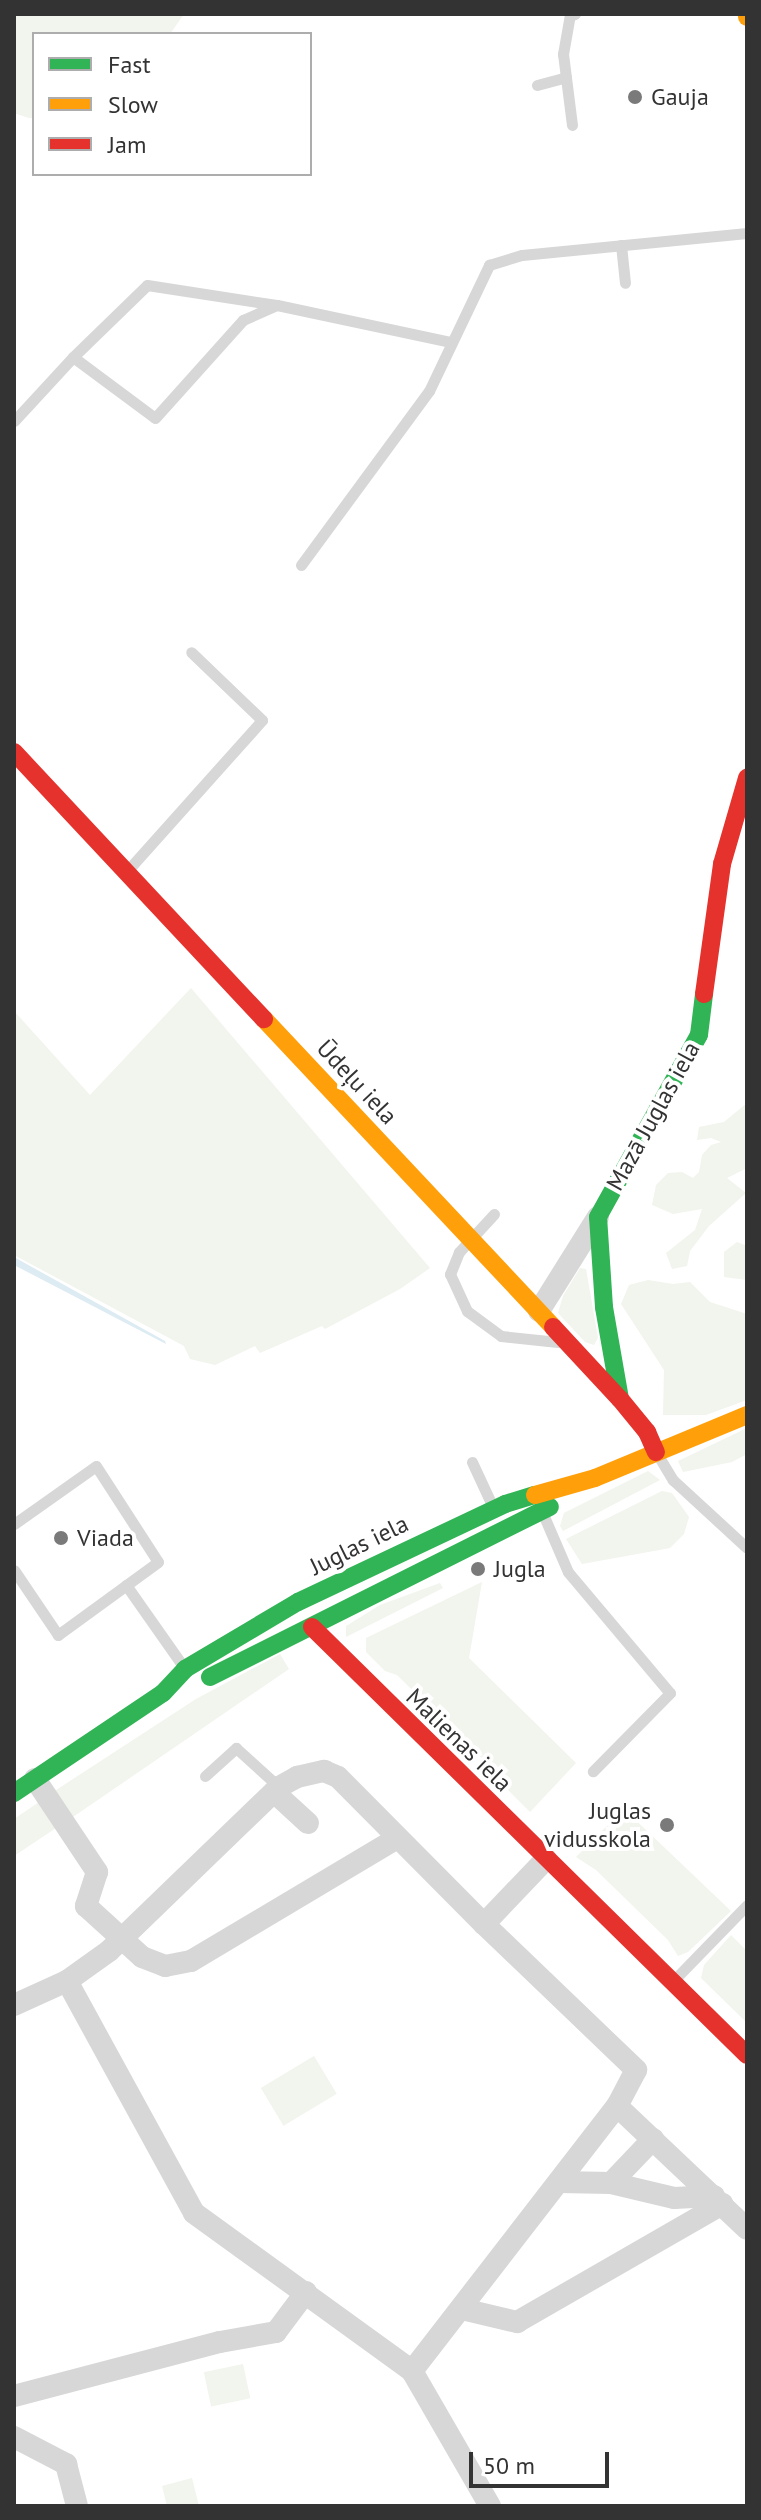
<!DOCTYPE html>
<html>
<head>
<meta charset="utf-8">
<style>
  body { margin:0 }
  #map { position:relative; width:761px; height:2520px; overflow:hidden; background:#fff; font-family:"PT Sans",sans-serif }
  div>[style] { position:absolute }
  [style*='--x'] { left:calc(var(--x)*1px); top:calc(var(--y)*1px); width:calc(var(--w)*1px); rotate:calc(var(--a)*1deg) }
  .green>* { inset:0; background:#f1f5ed; transform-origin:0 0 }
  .water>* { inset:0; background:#ddebf3 }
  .lane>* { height:11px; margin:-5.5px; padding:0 5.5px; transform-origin:5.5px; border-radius:5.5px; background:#d7d7d7 }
  .street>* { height:22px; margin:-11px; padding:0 11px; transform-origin:11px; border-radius:11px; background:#d7d7d7 }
  .fast>* { height:18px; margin:-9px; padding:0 9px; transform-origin:9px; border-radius:9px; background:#30b455 }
  .slow>* { height:18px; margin:-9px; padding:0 9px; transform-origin:9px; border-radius:9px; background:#ff9f0a }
  .jam>* { height:18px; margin:-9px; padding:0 9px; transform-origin:9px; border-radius:9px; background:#e5322d }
  .dots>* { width:22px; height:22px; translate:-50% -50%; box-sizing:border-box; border:4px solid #fff; border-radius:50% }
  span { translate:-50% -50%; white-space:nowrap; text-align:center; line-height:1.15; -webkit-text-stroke:8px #fff; paint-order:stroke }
  .poi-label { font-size:24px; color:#333 }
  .left { translate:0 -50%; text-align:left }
  .right { translate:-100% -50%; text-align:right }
  .street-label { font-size:24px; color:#333 }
  .frame { position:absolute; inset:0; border:16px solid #333; pointer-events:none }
  .legend { position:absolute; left:32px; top:32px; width:280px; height:144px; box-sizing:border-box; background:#fff; border:2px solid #adadad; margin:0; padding:10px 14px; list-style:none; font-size:24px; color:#333 }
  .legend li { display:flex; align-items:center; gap:16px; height:40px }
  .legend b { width:40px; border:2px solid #adadad }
  .scale { position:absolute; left:469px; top:2452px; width:140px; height:36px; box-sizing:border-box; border:4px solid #333; border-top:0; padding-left:10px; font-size:24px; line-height:28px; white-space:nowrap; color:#333; -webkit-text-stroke:6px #fff; paint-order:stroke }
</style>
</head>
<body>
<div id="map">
  <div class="green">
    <div style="clip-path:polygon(14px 14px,184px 14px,170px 34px,34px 34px,34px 118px,29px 118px,14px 113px)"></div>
    <div style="clip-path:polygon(191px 988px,430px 1268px,400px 1289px,325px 1329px,322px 1326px,260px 1353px,255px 1346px,215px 1365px,190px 1359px,184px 1346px,14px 1255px,14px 1011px,90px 1095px)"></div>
    <div style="clip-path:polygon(747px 1103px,747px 1168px,727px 1178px,746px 1193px,709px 1226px,690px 1251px,687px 1266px,672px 1269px,666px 1253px,695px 1230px,702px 1209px,673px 1214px,652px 1205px,656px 1185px,668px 1173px,682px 1172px,693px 1178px,699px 1172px,702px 1155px,711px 1145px,721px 1142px,711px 1138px,697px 1140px,699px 1127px,724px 1122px)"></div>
    <div style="clip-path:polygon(737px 1242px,747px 1246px,747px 1280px,724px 1277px,724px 1252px)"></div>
    <div style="clip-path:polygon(580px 1268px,586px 1269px,598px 1338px,594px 1345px,585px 1342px,558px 1313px,563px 1296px)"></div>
    <div style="clip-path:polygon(648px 1280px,673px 1284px,690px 1282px,710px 1302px,747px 1314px,747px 1400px,706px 1415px,663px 1415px,664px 1370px,621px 1304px,629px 1285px)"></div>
    <div style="clip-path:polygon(747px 1428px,747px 1454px,732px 1462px,683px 1472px,678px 1461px)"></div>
    <div style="clip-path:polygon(648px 1471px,660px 1480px,563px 1531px,560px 1526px,564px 1513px)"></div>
    <div style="clip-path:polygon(662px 1491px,672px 1493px,689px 1517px,684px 1534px,670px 1548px,582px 1564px,566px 1539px)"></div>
    <div style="clip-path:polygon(482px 1582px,469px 1658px,576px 1763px,530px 1812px,504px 1786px,501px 1777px,397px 1675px,385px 1671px,366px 1652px,366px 1638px)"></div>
    <div style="clip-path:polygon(440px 1583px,443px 1588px,346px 1637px,346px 1626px,380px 1605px)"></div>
    <div style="clip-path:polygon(280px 1654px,289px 1669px,70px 1819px,50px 1794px,196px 1699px)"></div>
    <div style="clip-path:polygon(39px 1802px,56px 1828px,14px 1856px,14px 1819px)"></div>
    <div style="clip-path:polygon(624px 1809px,731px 1911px,688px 1952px,678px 1956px,668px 1940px,596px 1870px,576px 1857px)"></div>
    <div style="clip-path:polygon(731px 1935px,747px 1951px,747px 2023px,701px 1978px,704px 1965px)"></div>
    <div style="left:314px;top:2056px;width:44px;height:62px;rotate:59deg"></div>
    <div style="left:243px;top:2364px;width:35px;height:40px;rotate:78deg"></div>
    <div style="clip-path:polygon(192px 2478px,199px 2506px,167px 2506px,162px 2486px)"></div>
  </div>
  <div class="water">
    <div style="clip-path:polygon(14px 1257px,165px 1341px,166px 1344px,14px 1265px)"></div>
  </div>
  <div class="lane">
    <div style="--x:537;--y:85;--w:30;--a:-15"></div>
    <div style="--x:572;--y:125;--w:72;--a:-97.2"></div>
    <div style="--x:563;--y:54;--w:40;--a:-80"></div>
    <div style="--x:570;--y:15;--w:5;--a:-11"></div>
    <div style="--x:621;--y:245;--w:38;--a:84"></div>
    <div style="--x:73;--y:357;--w:103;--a:-44.2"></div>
    <div style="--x:147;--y:285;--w:131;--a:8.8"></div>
    <div style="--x:14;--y:421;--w:87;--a:-47.3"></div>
    <div style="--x:73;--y:357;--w:102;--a:36.6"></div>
    <div style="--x:155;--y:418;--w:132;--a:-48.1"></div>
    <div style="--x:243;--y:320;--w:37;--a:-24"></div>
    <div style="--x:277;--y:305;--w:178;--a:12"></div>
    <div style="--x:301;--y:565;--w:216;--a:-53.7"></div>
    <div style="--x:429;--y:391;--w:140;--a:-64.5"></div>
    <div style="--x:489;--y:265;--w:34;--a:-17"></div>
    <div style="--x:522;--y:255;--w:226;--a:-5.6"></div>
    <div style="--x:128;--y:870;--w:201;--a:-48.2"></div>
    <div style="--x:262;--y:720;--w:98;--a:-136.2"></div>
    <div style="--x:494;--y:1214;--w:52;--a:132.6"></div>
    <div style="--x:459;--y:1252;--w:24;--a:112"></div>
    <div style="--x:450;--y:1274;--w:41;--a:65.3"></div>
    <div style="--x:467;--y:1311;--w:42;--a:36.3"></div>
    <div style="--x:501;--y:1336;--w:57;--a:6"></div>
    <div style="--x:659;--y:1457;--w:27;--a:59"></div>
    <div style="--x:673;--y:1480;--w:100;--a:42.6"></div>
    <div style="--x:472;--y:1462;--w:47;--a:65.1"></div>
    <div style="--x:543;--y:1514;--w:63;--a:66.7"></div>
    <div style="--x:568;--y:1572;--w:158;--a:49.9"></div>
    <div style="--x:670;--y:1693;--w:110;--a:134.6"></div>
    <div style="--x:14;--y:1524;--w:100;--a:-35.3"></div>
    <div style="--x:96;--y:1466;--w:114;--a:57.1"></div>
    <div style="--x:158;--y:1562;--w:124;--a:143.9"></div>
    <div style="--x:58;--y:1635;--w:78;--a:-124.1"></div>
    <div style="--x:126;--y:1585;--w:99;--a:54.9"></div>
    <div style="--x:205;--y:1776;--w:42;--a:-42.1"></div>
    <div style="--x:236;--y:1748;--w:58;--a:42.2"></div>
    <div style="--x:673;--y:1981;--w:106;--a:-45.8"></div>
  </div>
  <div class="street">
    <div style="--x:539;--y:1311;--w:111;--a:-57.9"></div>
    <div style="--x:35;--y:1779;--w:112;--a:56.3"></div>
    <div style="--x:97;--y:1872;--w:36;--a:108"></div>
    <div style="--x:86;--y:1906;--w:76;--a:42.3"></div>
    <div style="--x:142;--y:1957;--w:25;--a:21"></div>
    <div style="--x:165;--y:1966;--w:26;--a:-11"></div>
    <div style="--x:191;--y:1961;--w:239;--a:-30.8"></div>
    <div style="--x:274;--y:1792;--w:46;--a:42.4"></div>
    <div style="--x:546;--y:1859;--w:90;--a:133.6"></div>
    <div style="--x:484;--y:1924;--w:211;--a:43.8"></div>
    <div style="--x:636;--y:2070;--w:41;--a:117.8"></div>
    <div style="--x:617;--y:2106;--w:179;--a:43.4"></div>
    <div style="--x:67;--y:1981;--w:264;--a:61.3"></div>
    <div style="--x:194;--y:2213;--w:269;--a:35.9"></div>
    <div style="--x:412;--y:2371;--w:156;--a:60"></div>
    <div style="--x:14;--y:2005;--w:58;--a:-24.4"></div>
    <div style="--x:67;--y:1981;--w:52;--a:-35.5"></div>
    <div style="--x:109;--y:1951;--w:236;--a:-44"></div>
    <div style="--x:279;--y:1787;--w:21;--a:-29"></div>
    <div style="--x:297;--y:1777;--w:28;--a:-13"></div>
    <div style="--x:324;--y:1771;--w:15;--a:23"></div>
    <div style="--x:338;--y:1777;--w:207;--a:45.2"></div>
    <div style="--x:559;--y:2182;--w:52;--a:1.1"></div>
    <div style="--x:611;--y:2183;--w:61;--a:-46.3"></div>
    <div style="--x:611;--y:2183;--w:65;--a:13.4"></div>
    <div style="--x:674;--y:2198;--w:40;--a:-2.9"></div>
    <div style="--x:462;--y:2309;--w:57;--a:13.3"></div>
    <div style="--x:517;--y:2322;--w:237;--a:-29.9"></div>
    <div style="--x:412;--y:2371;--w:335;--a:-52.3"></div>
    <div style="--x:14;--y:2396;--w:213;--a:-14.7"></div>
    <div style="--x:220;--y:2342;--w:57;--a:-10.1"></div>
    <div style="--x:276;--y:2332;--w:50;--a:-53.1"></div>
    <div style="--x:14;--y:2437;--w:59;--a:27.4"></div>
    <div style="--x:66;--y:2464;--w:43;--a:75.3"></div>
  </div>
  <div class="fast">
    <div style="--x:620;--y:1399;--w:93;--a:-99.9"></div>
    <div style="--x:604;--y:1307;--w:90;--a:-93.8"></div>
    <div style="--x:598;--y:1217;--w:208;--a:-61"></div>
    <div style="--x:699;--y:1035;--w:41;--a:-83"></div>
    <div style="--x:210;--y:1677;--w:380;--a:-26.6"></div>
    <div style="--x:14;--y:1793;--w:179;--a:-33.9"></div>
    <div style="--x:163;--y:1693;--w:33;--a:-47"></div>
    <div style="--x:185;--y:1669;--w:131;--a:-30.7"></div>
    <div style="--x:298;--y:1602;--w:229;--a:-25.3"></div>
    <div style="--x:505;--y:1504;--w:31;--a:-17"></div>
  </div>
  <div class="slow">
    <div style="--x:747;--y:14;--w:3;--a:90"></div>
    <div style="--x:264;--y:1019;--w:422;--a:46.8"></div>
    <div style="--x:535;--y:1495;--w:62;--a:-15.8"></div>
    <div style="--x:595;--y:1478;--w:165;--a:-22.5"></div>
  </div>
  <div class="jam">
    <div style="--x:14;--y:752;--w:366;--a:46.9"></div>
    <div style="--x:704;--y:994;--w:131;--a:-82.1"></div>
    <div style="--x:722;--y:864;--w:90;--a:-73.8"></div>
    <div style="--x:553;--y:1327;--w:98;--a:47.1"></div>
    <div style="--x:620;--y:1399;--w:43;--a:50.7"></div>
    <div style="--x:647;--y:1432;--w:22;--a:66"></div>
    <div style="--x:312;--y:1627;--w:610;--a:44.54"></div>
  </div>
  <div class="dots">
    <div style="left:635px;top:97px;background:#7a7a7a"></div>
    <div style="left:61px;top:1538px;background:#7a7a7a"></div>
    <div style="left:478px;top:1569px;background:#7a7a7a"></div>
    <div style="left:667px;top:1825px;background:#7a7a7a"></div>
  </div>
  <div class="poi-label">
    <span class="left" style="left:651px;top:97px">Gauja</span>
    <span class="left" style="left:77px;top:1538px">Viada</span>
    <span class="left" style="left:494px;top:1569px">Jugla</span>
    <span class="right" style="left:651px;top:1825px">Juglas<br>vidusskola</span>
  </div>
  <div class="street-label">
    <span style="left:357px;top:1082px;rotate:47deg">Ūdeļu iela</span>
    <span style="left:653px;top:1116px;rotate:-61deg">Mazā Juglas iela</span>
    <span style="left:359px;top:1545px;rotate:-26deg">Juglas iela</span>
    <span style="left:459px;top:1740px;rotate:44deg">Malienas iela</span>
  </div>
  <div class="frame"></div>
  <ul class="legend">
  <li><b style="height:10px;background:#30b455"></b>Fast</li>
  <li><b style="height:10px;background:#ff9f0a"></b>Slow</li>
  <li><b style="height:10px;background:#e5322d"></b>Jam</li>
  </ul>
  <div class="scale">50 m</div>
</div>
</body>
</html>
